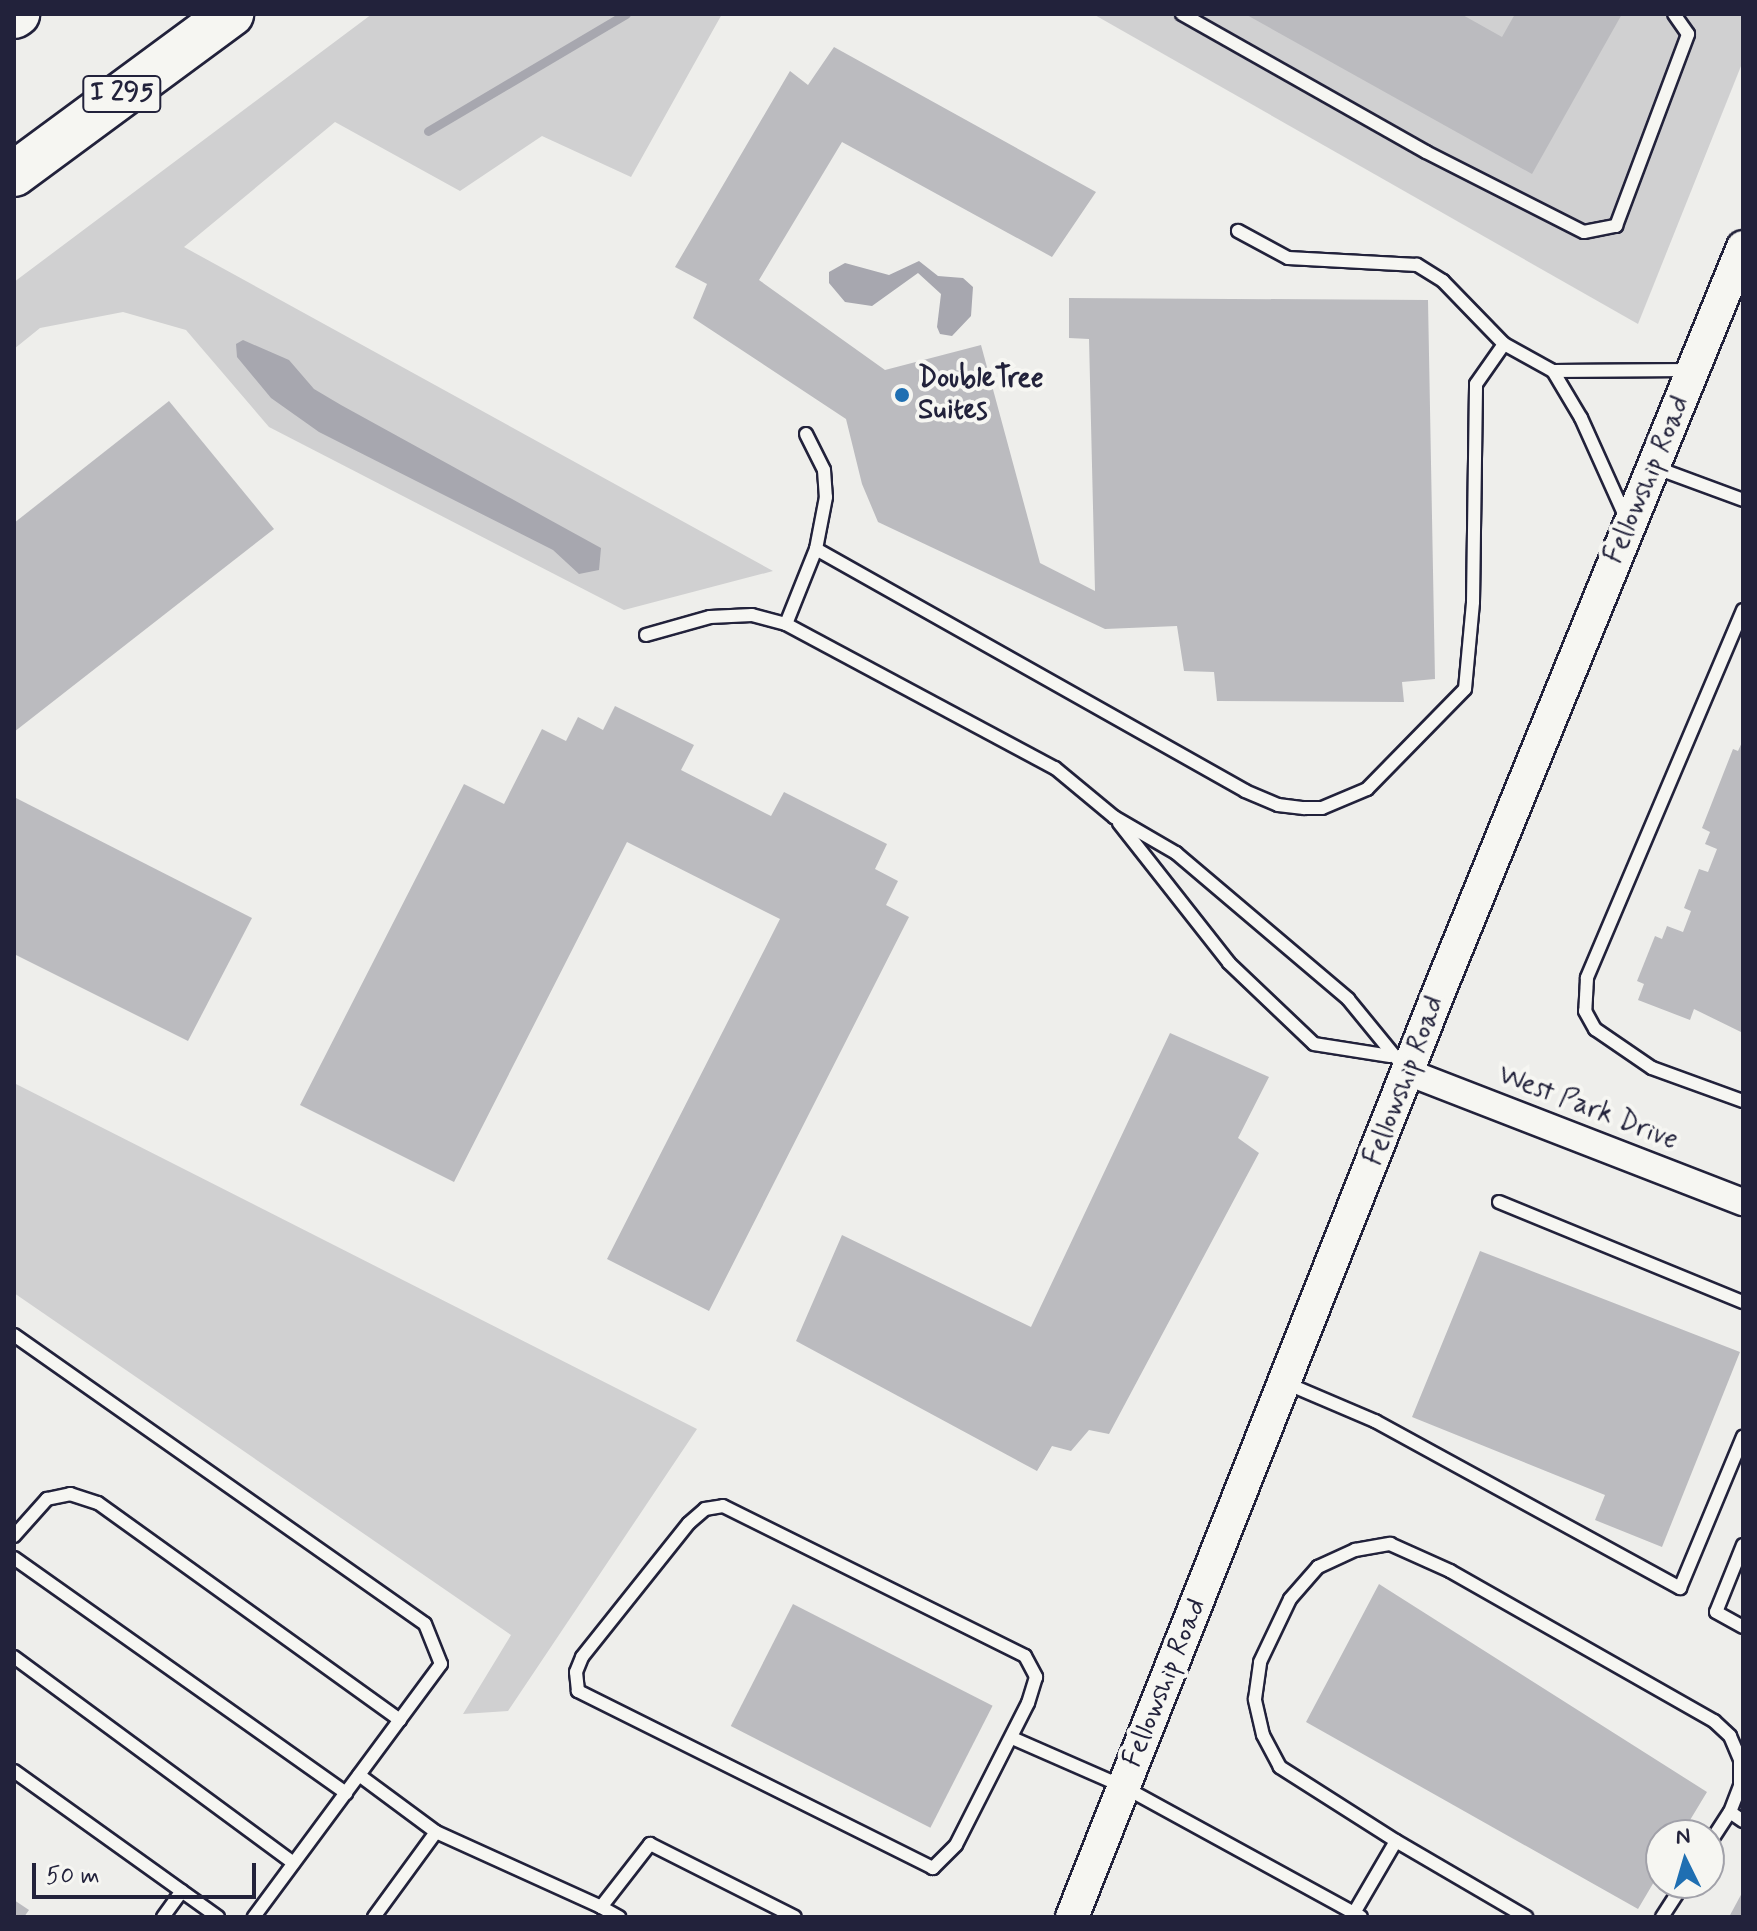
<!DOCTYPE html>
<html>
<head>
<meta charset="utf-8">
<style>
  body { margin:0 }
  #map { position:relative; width:1757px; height:1931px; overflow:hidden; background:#eeeeeb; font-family:Mynerve,sans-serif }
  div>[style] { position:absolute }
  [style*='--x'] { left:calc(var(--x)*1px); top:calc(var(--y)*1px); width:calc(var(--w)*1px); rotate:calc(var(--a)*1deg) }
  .green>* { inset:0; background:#d0d0d1 }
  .water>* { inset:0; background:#a7a7af }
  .stream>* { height:9px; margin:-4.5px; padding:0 4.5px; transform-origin:4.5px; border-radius:4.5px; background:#a7a7af }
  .building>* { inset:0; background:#bbbbbf; transform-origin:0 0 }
  .roads { filter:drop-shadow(2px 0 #22223b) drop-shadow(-2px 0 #22223b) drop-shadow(0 2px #22223b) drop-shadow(0 -2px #22223b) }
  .service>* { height:12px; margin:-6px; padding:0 6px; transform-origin:6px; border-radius:6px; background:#f6f6f2 }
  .minor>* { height:26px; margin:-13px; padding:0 13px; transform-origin:13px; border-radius:13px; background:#f6f6f2 }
  .tertiary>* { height:32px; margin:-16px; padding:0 16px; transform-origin:16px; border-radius:16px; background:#f6f6f2 }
  .motorway>* { height:44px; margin:-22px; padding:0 22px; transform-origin:22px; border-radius:22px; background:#f6f6f2 }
  .dots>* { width:22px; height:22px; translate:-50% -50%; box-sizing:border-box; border:4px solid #f6f6f2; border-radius:50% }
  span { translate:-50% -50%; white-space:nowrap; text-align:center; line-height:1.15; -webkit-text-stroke:8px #f6f6f2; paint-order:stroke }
  .shield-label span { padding:2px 6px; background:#f6f6f2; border:2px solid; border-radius:6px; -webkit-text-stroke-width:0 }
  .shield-label { font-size:26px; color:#22223b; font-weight:700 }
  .poi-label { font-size:28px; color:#22223b; font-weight:700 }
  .left { translate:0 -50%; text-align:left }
  .street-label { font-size:28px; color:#22223b }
  .frame { position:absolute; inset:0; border:16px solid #22223b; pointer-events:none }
  .north { position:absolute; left:1645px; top:1819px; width:80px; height:80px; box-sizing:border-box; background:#f6f6f2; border:2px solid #a1a1a9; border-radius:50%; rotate:355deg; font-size:22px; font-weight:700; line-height:32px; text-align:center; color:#22223b }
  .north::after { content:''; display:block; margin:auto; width:28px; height:36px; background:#1f6fb2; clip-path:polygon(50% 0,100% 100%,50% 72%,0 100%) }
  .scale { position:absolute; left:32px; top:1863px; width:224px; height:36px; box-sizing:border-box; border:4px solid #22223b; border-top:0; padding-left:10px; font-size:24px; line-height:28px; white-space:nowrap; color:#22223b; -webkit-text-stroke:6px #f6f6f2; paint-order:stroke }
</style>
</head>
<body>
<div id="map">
  <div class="green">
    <div style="clip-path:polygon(372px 14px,722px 14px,631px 177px,542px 136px,460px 191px,335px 122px,184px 247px,773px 571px,624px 610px,269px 427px,186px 330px,123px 312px,40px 328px,14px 349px,14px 282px)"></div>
    <div style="clip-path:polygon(1093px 14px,1743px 14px,1743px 61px,1638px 324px)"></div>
    <div style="clip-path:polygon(14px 1083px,697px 1429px,508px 1711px,463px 1714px,511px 1635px,14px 1293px)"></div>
  </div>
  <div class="water">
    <div style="clip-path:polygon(919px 261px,938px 276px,963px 278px,973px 287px,971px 316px,952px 336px,940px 334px,937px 327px,941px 294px,918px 273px,872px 306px,845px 302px,829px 283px,829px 272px,845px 263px,889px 275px)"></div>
    <div style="clip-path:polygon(243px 340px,289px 360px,314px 389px,341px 405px,601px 548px,599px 570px,579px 574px,553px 550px,319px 432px,271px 398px,237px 357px,236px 344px)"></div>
  </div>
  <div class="stream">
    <div style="--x:428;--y:131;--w:230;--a:-30.6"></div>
  </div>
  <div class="building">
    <div style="clip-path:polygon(1245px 14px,1461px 14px,1502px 37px,1515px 14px,1622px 14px,1532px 174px)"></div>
    <div style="clip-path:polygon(834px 47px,1096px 192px,1052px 257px,842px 142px,759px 280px,885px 370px,981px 345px,1040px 563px,1095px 591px,1089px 339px,1069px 338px,1069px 298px,1428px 300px,1435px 679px,1402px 682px,1404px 702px,1217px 701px,1214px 672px,1184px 671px,1177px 626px,1105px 629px,878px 522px,862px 484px,846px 419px,693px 318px,707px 284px,675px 267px,790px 71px,808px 85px)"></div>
    <div style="clip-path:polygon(169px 401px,274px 529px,14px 732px,14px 523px)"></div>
    <div style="clip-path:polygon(615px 706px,694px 745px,681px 770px,771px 816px,784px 792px,887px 844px,875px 869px,898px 881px,886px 905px,909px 917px,709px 1311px,607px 1259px,780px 919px,627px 842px,454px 1182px,300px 1105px,464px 784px,504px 804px,542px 729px,566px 741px,578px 717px,603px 730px)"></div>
    <div style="clip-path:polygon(1743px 740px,1743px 1033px,1694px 1009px,1690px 1020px,1638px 1000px,1644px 984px,1637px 981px,1655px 936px,1662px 939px,1667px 926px,1683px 932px,1691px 911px,1684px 908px,1699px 869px,1708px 872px,1717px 849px,1705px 844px,1710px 832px,1702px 828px,1733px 749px,1738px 751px)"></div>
    <div style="clip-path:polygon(14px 797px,252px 918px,188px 1041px,14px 954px)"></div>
    <div style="clip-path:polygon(1170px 1033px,1269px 1077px,1238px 1138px,1259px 1153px,1109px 1434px,1089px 1430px,1071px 1451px,1052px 1446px,1037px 1471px,796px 1341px,842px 1235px,1031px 1327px)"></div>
    <div style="clip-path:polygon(1480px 1251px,1740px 1352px,1662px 1547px,1595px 1520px,1605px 1495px,1412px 1417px)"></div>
    <div style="clip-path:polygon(1379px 1584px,1707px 1792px,1681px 1835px,1661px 1835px,1661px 1870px,1638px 1909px,1306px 1722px)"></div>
    <div style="left:793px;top:1604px;width:224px;height:137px;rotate:27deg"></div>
    <div style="clip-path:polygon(1743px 1891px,1743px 1917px,1729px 1917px)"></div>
    <div style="clip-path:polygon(14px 1900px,29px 1910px,24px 1917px,14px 1917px)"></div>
  </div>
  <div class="roads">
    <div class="service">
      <div style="--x:1182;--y:14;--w:280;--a:29.5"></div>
      <div style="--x:1426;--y:152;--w:177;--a:26.9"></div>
      <div style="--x:1584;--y:232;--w:33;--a:-11"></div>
      <div style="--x:1616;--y:226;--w:205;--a:-69.4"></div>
      <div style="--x:1688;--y:34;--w:24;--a:-125"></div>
      <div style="--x:1504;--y:344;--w:56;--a:28.9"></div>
      <div style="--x:806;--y:434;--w:40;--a:63.4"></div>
      <div style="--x:824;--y:470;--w:27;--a:86"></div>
      <div style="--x:826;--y:497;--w:53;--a:100.9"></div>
      <div style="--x:816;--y:549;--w:493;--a:29.4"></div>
      <div style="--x:1245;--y:791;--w:36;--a:23"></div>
      <div style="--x:1278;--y:805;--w:26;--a:7"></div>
      <div style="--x:1304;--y:808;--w:18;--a:0"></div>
      <div style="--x:1322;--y:808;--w:49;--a:-22.9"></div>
      <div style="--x:1367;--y:789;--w:140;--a:-45.6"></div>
      <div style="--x:1465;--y:689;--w:87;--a:-84.7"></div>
      <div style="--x:1473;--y:602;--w:218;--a:-89.2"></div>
      <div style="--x:1476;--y:384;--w:49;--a:-55"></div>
      <div style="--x:1504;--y:344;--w:88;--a:-134.1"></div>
      <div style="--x:1443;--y:281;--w:31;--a:-148"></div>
      <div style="--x:1417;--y:265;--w:129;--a:-176.9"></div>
      <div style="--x:1288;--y:258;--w:57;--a:-151.6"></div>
      <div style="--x:1654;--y:467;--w:95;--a:20.3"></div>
      <div style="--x:1626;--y:518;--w:110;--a:-114.2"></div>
      <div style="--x:1581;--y:418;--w:55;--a:-120.8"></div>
      <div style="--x:1553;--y:371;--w:137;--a:-0.4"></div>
      <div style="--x:1743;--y:610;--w:400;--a:113"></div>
      <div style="--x:1587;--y:978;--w:33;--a:93"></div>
      <div style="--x:1585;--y:1011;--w:21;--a:61"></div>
      <div style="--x:1595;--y:1029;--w:69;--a:34.4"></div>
      <div style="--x:1652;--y:1068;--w:97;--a:19.9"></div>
      <div style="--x:786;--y:624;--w:81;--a:-68.2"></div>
      <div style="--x:646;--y:635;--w:66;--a:-15.7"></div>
      <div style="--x:710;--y:617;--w:42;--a:-2.7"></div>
      <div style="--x:752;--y:615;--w:35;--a:15"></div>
      <div style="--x:786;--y:624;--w:305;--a:28.2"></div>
      <div style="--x:1055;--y:768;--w:77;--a:39.7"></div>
      <div style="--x:1114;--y:817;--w:72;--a:30.1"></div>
      <div style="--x:1176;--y:853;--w:226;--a:40.3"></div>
      <div style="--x:1348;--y:999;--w:93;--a:50.7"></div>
      <div style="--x:1119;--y:823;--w:178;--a:51.8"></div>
      <div style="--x:1229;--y:963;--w:117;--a:43.6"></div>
      <div style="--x:1314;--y:1044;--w:77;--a:9"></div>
      <div style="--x:1499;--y:1202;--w:264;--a:22.3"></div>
      <div style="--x:14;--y:1335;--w:502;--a:35.11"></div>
      <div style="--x:425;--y:1624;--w:43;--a:68.2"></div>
      <div style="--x:441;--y:1664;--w:315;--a:126.5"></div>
      <div style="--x:1286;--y:1383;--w:97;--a:23.1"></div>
      <div style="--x:1375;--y:1421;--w:348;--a:28.7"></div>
      <div style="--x:1680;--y:1588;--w:164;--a:-67.4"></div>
      <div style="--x:723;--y:1506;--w:337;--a:26.4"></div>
      <div style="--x:1025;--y:1656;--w:24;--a:62"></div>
      <div style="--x:1036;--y:1677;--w:27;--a:107"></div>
      <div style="--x:1028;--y:1703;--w:159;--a:116.9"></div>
      <div style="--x:956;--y:1845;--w:33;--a:135"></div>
      <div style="--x:933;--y:1868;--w:397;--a:-153.5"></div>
      <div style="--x:578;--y:1691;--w:19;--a:-96"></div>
      <div style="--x:576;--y:1672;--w:16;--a:-68"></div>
      <div style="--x:582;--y:1657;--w:171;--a:-51.4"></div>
      <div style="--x:689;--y:1523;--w:21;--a:-41"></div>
      <div style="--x:705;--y:1509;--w:18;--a:-9"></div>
      <div style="--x:14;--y:1536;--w:50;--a:-48.3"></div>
      <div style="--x:47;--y:1499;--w:24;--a:-12"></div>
      <div style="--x:70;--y:1494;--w:29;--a:18"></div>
      <div style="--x:98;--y:1503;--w:372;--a:35.7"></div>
      <div style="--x:1743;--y:1545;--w:72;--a:111.9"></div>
      <div style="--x:1716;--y:1612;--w:31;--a:29"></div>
      <div style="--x:14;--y:1558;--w:407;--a:35.3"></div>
      <div style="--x:14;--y:1657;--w:347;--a:36.4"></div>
      <div style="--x:1012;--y:1738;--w:122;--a:23.6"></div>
      <div style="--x:1124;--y:1787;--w:270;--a:28.7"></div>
      <div style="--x:14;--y:1771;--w:251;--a:35.6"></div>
      <div style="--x:359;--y:1775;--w:96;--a:36.5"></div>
      <div style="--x:1396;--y:1841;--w:138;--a:-147.5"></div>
      <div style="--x:1280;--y:1767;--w:36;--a:-118"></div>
      <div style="--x:1263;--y:1735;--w:37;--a:-103"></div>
      <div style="--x:1255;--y:1699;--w:37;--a:-82"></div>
      <div style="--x:1260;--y:1662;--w:70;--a:-64.5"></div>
      <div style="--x:1290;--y:1599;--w:43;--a:-48.8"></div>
      <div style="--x:1318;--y:1567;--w:41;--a:-24.7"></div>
      <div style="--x:1355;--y:1550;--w:36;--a:-10"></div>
      <div style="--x:1390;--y:1544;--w:66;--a:24.2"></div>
      <div style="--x:1450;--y:1571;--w:304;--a:29.6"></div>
      <div style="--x:1714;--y:1721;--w:22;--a:43"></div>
      <div style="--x:1730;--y:1736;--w:26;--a:67"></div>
      <div style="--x:1740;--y:1760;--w:26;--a:90"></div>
      <div style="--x:1740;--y:1786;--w:28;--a:111"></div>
      <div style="--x:1709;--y:1844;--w:38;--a:-57"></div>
      <div style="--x:1730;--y:1812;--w:16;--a:35"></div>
      <div style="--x:601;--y:1907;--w:21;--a:29"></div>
      <div style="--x:1354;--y:1913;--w:83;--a:-59.7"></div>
      <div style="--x:1396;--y:1841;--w:151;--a:30.3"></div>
      <div style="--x:163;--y:1917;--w:32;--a:-54"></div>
      <div style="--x:374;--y:1917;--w:105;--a:-53.9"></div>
      <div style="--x:436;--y:1832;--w:181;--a:24.4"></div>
      <div style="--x:601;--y:1907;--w:80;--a:-52.1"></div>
      <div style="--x:650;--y:1844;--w:162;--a:26.7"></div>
      <div style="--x:1662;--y:1917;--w:40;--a:-57.1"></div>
    </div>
    <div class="minor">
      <div style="--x:1410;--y:1073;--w:357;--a:21.2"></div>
    </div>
    <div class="tertiary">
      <div style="--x:1072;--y:1917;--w:1004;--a:-68.37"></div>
      <div style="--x:1442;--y:984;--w:796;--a:-67.78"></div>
    </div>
    <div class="motorway">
      <div style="--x:14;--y:16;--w:4;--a:-34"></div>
      <div style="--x:14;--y:174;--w:270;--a:-36.4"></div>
    </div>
  </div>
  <div class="dots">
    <div style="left:902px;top:395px;background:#1f6fb2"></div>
  </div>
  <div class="shield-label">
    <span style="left:122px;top:94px">I 295</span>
  </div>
  <div class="poi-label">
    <span class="left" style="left:918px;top:395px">DoubleTree<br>Suites</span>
  </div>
  <div class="street-label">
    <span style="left:1648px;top:480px;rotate:-67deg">Fellowship Road</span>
    <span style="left:1405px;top:1081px;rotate:-69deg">Fellowship Road</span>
    <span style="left:1588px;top:1108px;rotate:21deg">West Park Drive</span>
    <span style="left:1165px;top:1683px;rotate:-68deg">Fellowship Road</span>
  </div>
  <div class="frame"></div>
  <div class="north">N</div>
  <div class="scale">50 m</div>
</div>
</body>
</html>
